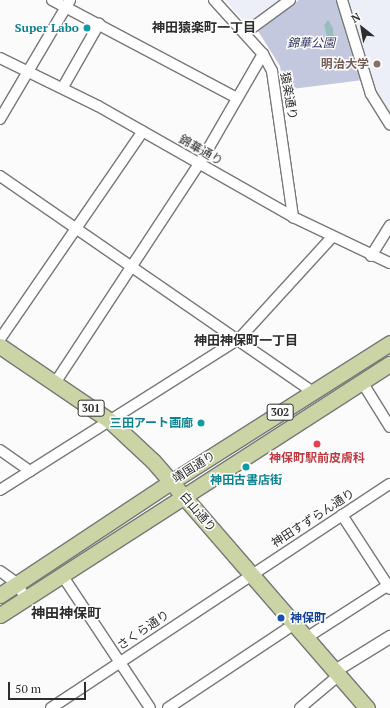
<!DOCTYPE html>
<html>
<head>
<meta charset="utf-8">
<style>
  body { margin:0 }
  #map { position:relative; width:390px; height:708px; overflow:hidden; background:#fbfbfc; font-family:"PT Serif","Noto Sans JP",serif }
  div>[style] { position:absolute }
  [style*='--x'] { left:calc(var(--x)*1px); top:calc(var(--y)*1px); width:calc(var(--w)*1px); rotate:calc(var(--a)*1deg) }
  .built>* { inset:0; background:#edeff8 }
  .green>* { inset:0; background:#c4c8df }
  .water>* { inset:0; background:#98bdbd }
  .roads { filter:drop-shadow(1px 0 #787879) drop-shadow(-1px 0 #787879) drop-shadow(0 1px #787879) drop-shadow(0 -1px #787879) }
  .minor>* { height:10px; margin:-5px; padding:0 5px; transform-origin:5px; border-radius:5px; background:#fff }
  .tertiary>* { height:12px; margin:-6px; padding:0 6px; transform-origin:6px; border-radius:6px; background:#fff }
  .primary>* { height:15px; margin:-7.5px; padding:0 7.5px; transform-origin:7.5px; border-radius:7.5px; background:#cbd4a5 }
  .dots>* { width:11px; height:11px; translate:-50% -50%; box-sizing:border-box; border:2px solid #fff; border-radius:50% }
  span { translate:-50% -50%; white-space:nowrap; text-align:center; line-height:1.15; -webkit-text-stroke:3px #fff; paint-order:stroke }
  .shield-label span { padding:1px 3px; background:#fff; border:1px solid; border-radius:3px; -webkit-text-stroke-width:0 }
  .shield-label { font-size:11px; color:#2c2d2d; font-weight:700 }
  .culture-label { font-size:12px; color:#0d838f; font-weight:700 }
  .right { translate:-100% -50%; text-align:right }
  .park-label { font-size:12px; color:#333861; font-style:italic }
  .education-label { font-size:12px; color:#785e54; font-weight:700 }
  .street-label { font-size:12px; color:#2c2d2d }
  .health-label { font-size:12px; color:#be3a42; font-weight:700 }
  .transit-label { font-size:12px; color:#164399; font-weight:700 }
  .left { translate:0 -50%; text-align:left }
  .neighbourhood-label { font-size:13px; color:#2c2d2d; font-weight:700 }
  .quarter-label { font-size:14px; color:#2c2d2d; font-weight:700 }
  .north { position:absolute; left:342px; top:8px; width:40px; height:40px; -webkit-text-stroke:3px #fff; paint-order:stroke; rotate:329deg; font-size:11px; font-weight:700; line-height:16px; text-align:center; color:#2c2d2d }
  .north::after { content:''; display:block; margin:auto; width:14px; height:18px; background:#2c2d2d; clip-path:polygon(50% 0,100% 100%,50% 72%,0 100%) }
  .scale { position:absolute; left:8px; top:682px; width:78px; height:18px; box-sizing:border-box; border:2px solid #2c2d2d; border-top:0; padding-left:5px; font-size:12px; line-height:14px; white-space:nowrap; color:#2c2d2d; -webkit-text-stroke:3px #fff; paint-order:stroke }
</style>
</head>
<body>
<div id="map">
  <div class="built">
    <div style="clip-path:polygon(225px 0,283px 0,248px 26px)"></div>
    <div style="clip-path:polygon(345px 0,390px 0,390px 118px,376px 100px)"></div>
  </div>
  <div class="green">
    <div style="clip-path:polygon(299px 0,336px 0,363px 80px,284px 90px,280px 66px,258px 31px)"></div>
  </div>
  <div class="water">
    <div style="clip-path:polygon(328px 20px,333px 28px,334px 42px,329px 43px,324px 25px)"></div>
  </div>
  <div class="roads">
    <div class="minor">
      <div style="--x:52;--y:0;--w:209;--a:27.9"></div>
      <div style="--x:214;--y:0;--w:73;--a:47.8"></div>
      <div style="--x:263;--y:54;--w:19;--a:62"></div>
      <div style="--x:272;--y:71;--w:148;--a:81.8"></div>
      <div style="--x:342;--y:0;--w:98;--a:72.9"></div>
      <div style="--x:371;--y:94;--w:36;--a:58"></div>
      <div style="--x:245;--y:33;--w:56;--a:-36.3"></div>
      <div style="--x:0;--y:58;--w:109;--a:26.1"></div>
      <div style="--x:98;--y:106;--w:224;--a:29.6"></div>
      <div style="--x:293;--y:217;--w:107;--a:25.4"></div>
      <div style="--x:63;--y:87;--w:73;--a:-60.3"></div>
      <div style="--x:0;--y:119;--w:138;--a:-59.5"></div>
      <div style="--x:0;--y:176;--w:380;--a:34.6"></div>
      <div style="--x:371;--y:256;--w:36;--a:-58"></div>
      <div style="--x:0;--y:339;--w:252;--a:-55.5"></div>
      <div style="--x:362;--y:382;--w:53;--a:58.1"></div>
      <div style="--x:55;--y:383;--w:272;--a:-56.7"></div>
      <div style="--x:204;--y:156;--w:118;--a:-60"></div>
      <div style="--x:0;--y:450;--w:37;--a:35"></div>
      <div style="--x:0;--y:490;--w:283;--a:-32.3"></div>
      <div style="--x:239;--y:339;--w:138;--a:-47.6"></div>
      <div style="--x:342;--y:515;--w:88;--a:57"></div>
      <div style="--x:0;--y:571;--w:19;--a:36"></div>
      <div style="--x:15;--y:582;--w:19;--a:55"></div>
      <div style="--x:62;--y:575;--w:159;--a:56.5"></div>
      <div style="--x:306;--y:638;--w:100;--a:-32.7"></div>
      <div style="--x:51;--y:708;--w:406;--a:-33.5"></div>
      <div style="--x:168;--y:708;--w:150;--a:-33.6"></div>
      <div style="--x:300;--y:708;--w:51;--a:-40.2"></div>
    </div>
    <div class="tertiary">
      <div style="--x:335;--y:671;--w:65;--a:-31.7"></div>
    </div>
    <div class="primary">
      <div style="--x:0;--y:346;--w:132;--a:34.2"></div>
      <div style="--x:109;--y:420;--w:60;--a:43"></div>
      <div style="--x:153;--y:461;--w:327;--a:49.1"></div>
      <div style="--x:0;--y:595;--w:205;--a:-33.5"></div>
      <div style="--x:171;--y:482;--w:259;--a:-32.4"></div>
      <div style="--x:0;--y:615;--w:464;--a:-32.8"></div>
    </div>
  </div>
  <div class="dots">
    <div style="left:87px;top:28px;background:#0f9aa8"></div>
    <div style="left:377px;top:64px;background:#8d6e63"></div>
    <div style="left:201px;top:423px;background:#0f9aa8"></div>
    <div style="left:317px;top:444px;background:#e0444e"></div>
    <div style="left:246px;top:467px;background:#0f9aa8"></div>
    <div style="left:281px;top:618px;background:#1a4fb4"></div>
  </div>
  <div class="shield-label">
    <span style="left:91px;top:408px">301</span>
    <span style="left:280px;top:412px">302</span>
  </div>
  <div class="culture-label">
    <span class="right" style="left:79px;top:28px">Super Labo</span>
    <span class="right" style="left:193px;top:423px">三田アート画廊</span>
    <span style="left:246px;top:480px">神田古書店街</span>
  </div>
  <div class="park-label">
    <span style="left:311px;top:43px">錦華公園</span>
  </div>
  <div class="education-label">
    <span class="right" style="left:369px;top:64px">明治大学</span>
  </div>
  <div class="street-label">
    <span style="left:289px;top:96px;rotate:80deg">猿楽通り</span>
    <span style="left:201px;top:150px;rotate:30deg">錦華通り</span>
    <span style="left:194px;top:467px;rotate:-32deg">靖国通り</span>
    <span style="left:198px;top:512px;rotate:49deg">白山通り</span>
    <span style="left:313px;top:518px;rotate:-33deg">神田すずらん通り</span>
    <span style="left:143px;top:630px;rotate:-34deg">さくら通り</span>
  </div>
  <div class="health-label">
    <span style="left:317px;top:458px">神保町駅前皮膚科</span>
  </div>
  <div class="transit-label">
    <span class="left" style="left:290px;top:618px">神保町</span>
  </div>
  <div class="neighbourhood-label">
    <span style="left:204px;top:27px">神田猿楽町一丁目</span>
    <span style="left:246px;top:340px">神田神保町一丁目</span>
  </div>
  <div class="quarter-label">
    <span style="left:66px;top:613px">神田神保町</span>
  </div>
  <div class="north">N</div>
  <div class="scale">50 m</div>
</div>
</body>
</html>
